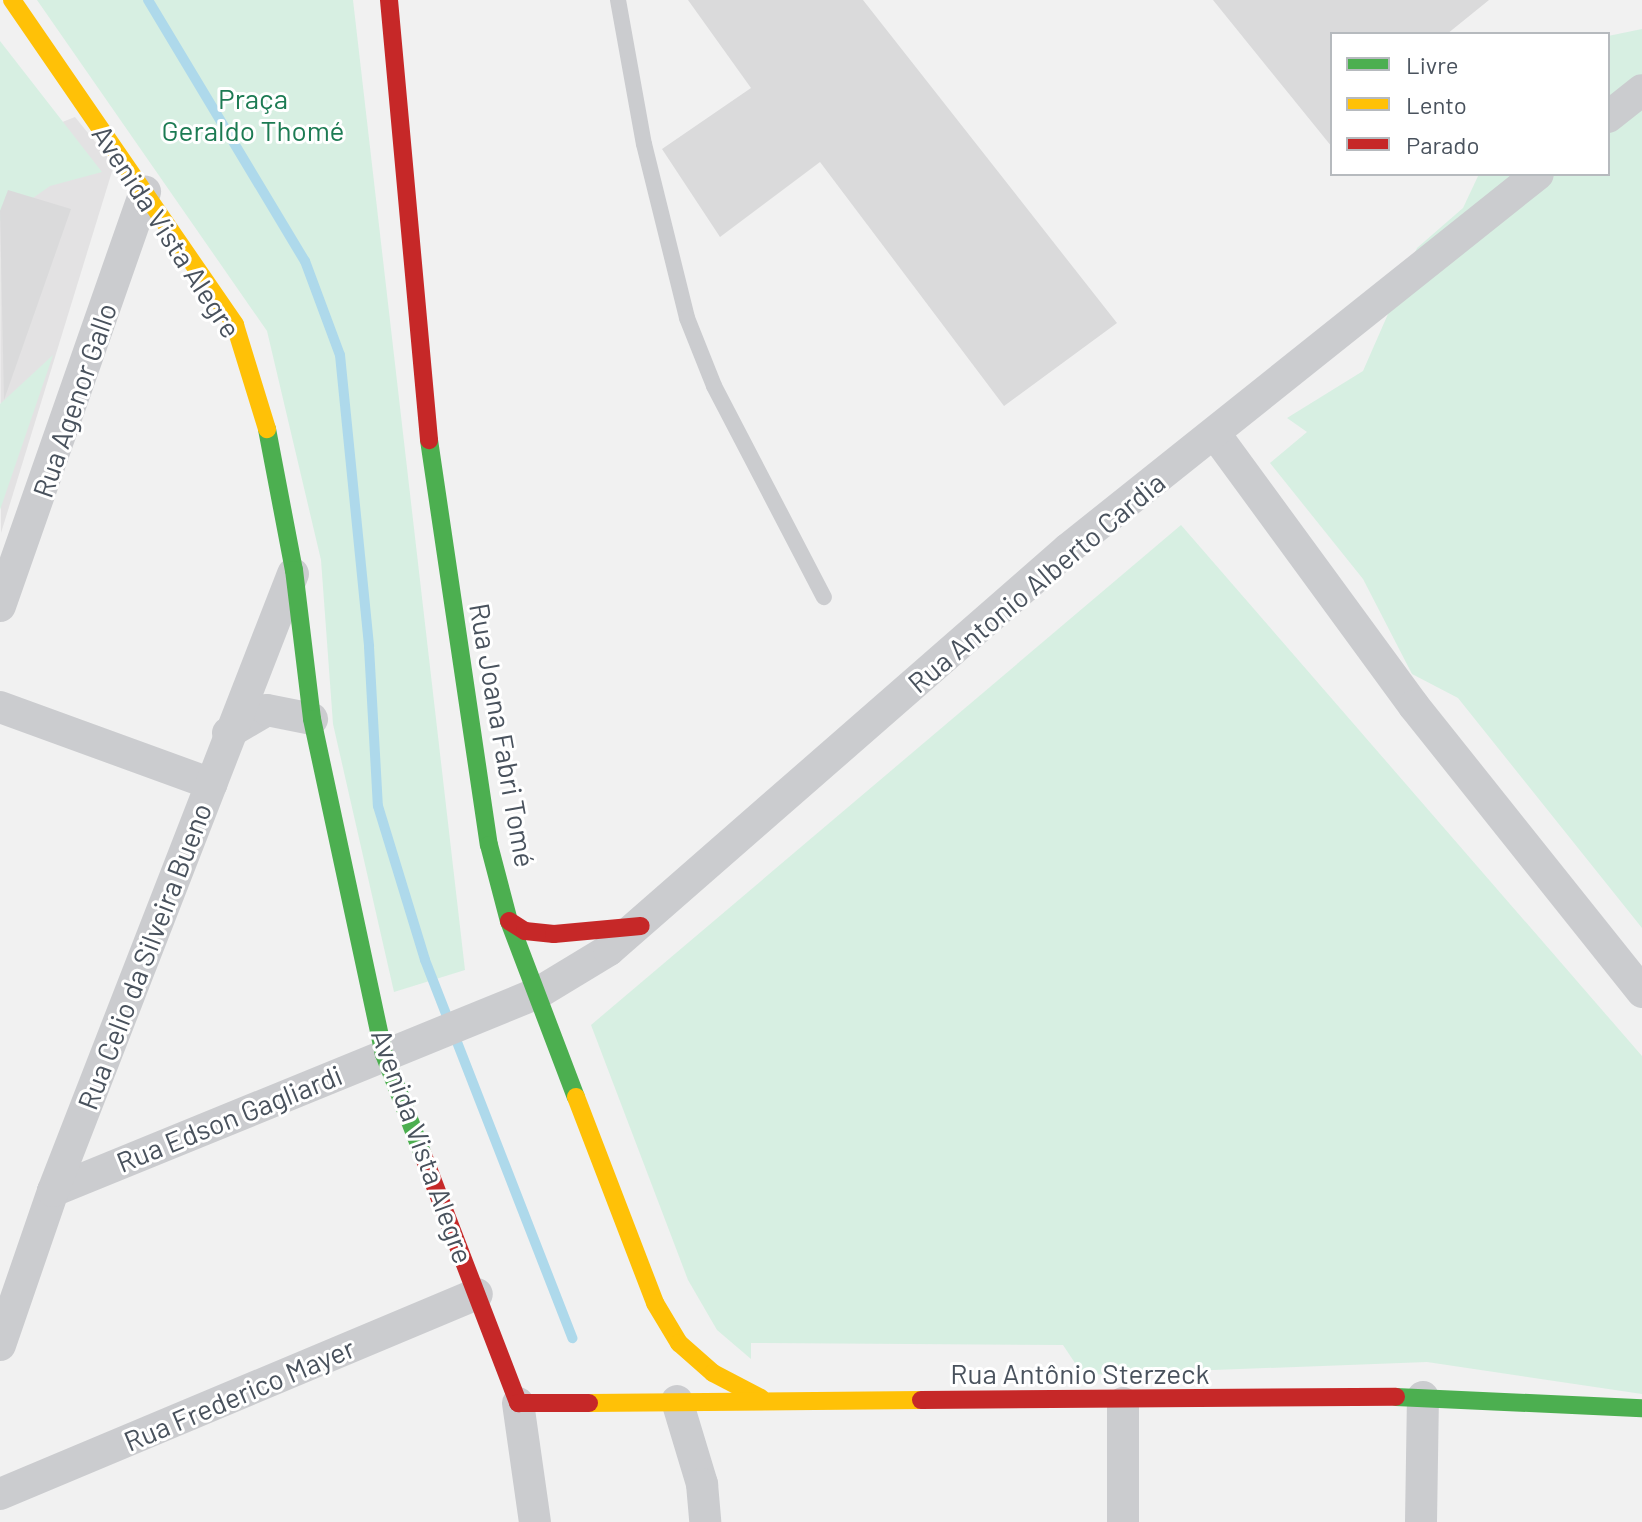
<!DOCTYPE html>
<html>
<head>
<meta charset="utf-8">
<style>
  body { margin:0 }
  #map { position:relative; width:1642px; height:1522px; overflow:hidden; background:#f1f1f1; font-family:Barlow,sans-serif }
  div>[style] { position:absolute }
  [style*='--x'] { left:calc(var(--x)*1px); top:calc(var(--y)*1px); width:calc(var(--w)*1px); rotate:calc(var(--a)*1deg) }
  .education>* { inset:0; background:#e3e2e3 }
  .green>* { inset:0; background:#d7efe2 }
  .stream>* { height:10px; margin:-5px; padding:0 5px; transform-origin:5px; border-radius:5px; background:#aed9eb }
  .building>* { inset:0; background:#dadadb }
  .lane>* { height:16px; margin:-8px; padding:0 8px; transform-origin:8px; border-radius:8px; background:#cbcccf }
  .street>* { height:32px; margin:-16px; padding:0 16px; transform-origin:16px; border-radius:16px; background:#cbcccf }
  .fast>* { height:18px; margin:-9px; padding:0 9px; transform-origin:9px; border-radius:9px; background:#4caf50 }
  .slow>* { height:18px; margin:-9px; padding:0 9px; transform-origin:9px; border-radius:9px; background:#ffc107 }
  .jam>* { height:18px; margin:-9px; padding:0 9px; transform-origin:9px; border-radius:9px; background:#c62828 }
  span { translate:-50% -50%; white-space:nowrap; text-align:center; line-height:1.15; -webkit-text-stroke:6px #fff; paint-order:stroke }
  .park-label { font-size:28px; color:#1c7b53 }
  .street-label { font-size:28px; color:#49525d }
  .legend { position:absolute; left:1330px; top:32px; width:280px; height:144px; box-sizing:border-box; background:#fff; border:2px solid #b6babe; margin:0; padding:10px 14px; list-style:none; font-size:24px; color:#49525d }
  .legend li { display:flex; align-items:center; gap:16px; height:40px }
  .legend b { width:40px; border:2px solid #b6babe }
</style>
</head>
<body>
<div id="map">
  <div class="education">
    <div style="clip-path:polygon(75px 117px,114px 165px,1px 533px,0 147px)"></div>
  </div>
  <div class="green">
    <div style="clip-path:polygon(37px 0,353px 0,465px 970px,394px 992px,333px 724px,321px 560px,267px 331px)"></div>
    <div style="clip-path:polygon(1642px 29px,1642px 928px,1458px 698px,1412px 674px,1363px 579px,1270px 463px,1307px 432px,1287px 418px,1363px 371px,1417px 248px,1463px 208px,1479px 174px,1608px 174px,1608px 36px)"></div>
    <div style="clip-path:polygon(0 41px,102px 172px,50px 186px,0 221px)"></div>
    <div style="clip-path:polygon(53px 355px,0 510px,0 404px)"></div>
    <div style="clip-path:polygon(1181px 525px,1642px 1056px,1642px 1394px,1427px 1362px,1083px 1375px,1063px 1345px,751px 1343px,751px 1359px,717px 1330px,688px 1280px,591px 1025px)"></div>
  </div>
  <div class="stream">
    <div style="--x:148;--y:0;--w:305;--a:59"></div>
    <div style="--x:305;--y:261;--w:100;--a:69.6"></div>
    <div style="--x:340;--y:355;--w:293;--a:84.3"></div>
    <div style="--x:369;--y:647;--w:159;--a:86.8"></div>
    <div style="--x:378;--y:806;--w:161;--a:73"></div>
    <div style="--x:425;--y:960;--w:406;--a:68.7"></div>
  </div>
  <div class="building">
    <div style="clip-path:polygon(688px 0,863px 0,1117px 323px,1004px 406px,820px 162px,720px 237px,662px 149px,751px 88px)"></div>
    <div style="clip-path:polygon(1213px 0,1489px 0,1447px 34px,1332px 34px,1332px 147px)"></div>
    <div style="clip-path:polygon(8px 190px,71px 209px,4px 400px,0 211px)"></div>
  </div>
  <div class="lane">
    <div style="--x:618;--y:0;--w:146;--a:79.8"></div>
    <div style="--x:644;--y:144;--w:179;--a:76.1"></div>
    <div style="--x:687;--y:318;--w:73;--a:68.3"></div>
    <div style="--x:714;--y:386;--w:238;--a:62.5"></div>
  </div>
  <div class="street">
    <div style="--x:1608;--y:117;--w:43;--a:-38.5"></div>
    <div style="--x:1215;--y:434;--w:337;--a:53.8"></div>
    <div style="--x:1414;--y:706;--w:366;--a:51.4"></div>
    <div style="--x:0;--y:606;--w:439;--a:-70.7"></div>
    <div style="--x:0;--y:707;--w:225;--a:20"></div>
    <div style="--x:228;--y:733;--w:45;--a:-30.5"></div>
    <div style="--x:267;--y:710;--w:46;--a:11.3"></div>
    <div style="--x:53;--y:1191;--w:524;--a:-22.21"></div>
    <div style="--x:538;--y:993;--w:83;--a:-31.2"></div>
    <div style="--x:609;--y:950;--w:609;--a:-41.14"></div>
    <div style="--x:1068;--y:549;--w:601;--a:-38.59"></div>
    <div style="--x:0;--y:1345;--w:163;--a:-71"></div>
    <div style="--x:53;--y:1191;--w:662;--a:-68.75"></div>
    <div style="--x:677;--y:1401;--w:87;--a:73.2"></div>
    <div style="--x:702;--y:1484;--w:38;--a:85"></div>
    <div style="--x:518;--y:1403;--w:120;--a:81.9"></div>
    <div style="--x:0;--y:1494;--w:517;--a:-22.75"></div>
    <div style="--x:1123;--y:1522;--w:119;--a:-90"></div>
    <div style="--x:1421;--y:1522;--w:125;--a:-89.1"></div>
  </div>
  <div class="fast">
    <div style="--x:267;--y:429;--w:144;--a:79.2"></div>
    <div style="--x:294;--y:570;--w:150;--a:83.1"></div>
    <div style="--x:312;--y:719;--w:343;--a:77.9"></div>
    <div style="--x:384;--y:1054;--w:108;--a:68.9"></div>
    <div style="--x:429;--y:440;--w:409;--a:81.6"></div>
    <div style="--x:489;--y:845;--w:79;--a:75.3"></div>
    <div style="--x:509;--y:921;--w:188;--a:69.2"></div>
    <div style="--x:1396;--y:1397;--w:246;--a:2.6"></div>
  </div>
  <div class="slow">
    <div style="--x:12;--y:0;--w:394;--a:55.5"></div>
    <div style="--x:235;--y:325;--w:109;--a:72.9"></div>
    <div style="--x:576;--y:1097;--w:221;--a:69"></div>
    <div style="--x:655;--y:1303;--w:47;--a:59"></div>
    <div style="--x:679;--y:1343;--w:45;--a:41.4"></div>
    <div style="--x:713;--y:1373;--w:54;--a:27.5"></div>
    <div style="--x:589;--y:1403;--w:332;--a:-0.5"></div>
  </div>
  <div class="jam">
    <div style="--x:389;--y:0;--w:442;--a:84.8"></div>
    <div style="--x:509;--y:921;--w:19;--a:32"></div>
    <div style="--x:525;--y:931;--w:29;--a:6"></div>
    <div style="--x:554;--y:934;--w:87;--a:-5.3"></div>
    <div style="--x:423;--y:1155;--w:266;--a:69"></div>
    <div style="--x:518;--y:1403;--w:71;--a:0"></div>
    <div style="--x:921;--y:1400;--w:475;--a:-0.4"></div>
  </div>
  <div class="park-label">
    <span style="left:253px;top:114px">Praça<br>Geraldo Thomé</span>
  </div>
  <div class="street-label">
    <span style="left:167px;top:231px;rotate:57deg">Avenida Vista Alegre</span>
    <span style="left:74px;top:400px;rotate:-71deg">Rua Agenor Gallo</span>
    <span style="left:1036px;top:582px;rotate:-40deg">Rua Antonio Alberto Cardia</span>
    <span style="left:503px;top:735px;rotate:80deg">Rua Joana Fabri Tomé</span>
    <span style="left:144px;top:956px;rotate:-69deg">Rua Celio da Silveira Bueno</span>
    <span style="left:229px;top:1118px;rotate:-22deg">Rua Edson Gagliardi</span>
    <span style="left:423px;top:1146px;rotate:70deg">Avenida Vista Alegre</span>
    <span style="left:1080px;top:1373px">Rua Antônio Sterzeck</span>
    <span style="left:239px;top:1394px;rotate:-23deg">Rua Frederico Mayer</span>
  </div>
  <ul class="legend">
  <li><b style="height:10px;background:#4caf50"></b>Livre</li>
  <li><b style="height:10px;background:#ffc107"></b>Lento</li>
  <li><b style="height:10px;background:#c62828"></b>Parado</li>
  </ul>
</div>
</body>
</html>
